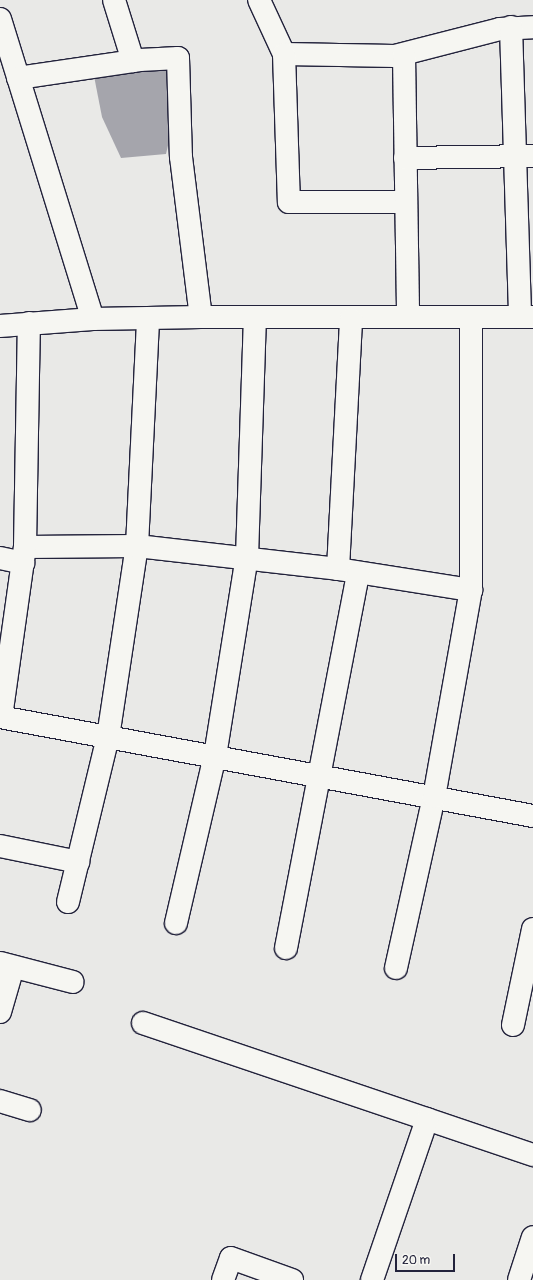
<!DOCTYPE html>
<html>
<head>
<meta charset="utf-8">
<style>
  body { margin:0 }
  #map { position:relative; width:533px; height:1280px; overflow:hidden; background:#e9e9e7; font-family:Pangolin,sans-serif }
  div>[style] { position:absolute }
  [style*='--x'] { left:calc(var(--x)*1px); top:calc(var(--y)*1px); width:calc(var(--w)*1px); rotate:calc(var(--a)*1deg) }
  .water>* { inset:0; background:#a5a5ac }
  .roads { filter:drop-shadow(1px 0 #22223b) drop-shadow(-1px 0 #22223b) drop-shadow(0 1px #22223b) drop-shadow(0 -1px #22223b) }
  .minor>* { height:22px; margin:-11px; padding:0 11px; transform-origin:11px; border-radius:11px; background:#f6f6f2 }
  span { translate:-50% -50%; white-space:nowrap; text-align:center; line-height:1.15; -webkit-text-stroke:3px #f6f6f2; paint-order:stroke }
  .scale { position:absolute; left:395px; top:1254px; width:60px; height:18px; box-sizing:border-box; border:2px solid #22223b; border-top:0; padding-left:5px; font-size:12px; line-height:14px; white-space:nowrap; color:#22223b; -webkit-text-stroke:3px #f6f6f2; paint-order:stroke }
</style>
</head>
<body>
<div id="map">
  <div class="water">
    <div style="clip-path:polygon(188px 61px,166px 154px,121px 158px,102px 117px,94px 76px)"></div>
  </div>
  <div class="roads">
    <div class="minor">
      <div style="--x:114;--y:0;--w:64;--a:72.7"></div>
      <div style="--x:259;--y:0;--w:60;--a:65.2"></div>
      <div style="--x:284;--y:54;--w:111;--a:1"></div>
      <div style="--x:395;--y:56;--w:108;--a:-14.4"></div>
      <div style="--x:500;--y:29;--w:33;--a:-3"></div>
      <div style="--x:0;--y:19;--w:314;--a:72.8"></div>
      <div style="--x:511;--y:27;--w:290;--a:88.2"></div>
      <div style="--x:284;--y:54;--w:148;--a:88.1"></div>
      <div style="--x:289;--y:202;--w:117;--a:0"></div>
      <div style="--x:404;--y:55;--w:261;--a:89.1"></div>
      <div style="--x:18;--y:78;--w:123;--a:-8.4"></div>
      <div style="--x:140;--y:60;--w:38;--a:-3"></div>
      <div style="--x:178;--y:58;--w:99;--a:88.3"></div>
      <div style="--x:181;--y:157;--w:161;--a:82.9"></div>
      <div style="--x:405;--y:158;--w:128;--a:-0.9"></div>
      <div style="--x:0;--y:326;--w:93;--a:-4.3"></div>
      <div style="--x:93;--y:319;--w:108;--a:-1.1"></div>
      <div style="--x:201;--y:317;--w:332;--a:0"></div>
      <div style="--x:25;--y:547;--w:112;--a:-0.5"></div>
      <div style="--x:137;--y:546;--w:202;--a:6.5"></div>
      <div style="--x:338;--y:569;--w:135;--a:9"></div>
      <div style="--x:0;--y:558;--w:24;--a:12"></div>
      <div style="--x:338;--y:569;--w:250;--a:-87"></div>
      <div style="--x:0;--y:717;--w:542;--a:10.52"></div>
      <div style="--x:1;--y:717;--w:172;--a:-82"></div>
      <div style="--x:25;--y:547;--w:224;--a:-89"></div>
      <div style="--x:0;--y:846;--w:80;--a:11.6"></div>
      <div style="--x:68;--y:902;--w:170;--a:-76.4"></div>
      <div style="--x:108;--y:737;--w:193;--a:-81.4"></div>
      <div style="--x:137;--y:546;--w:227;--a:-87.2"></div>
      <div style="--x:176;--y:923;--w:171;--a:-76.9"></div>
      <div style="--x:215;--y:756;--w:202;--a:-80.9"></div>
      <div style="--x:247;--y:557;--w:238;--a:-88.1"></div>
      <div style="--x:286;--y:948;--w:382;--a:-79.1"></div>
      <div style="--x:0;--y:963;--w:75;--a:14.6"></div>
      <div style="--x:396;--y:968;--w:175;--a:-77.5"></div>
      <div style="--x:434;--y:797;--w:210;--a:-79.9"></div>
      <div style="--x:471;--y:590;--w:270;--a:-90"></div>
      <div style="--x:0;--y:1012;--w:47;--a:-73.9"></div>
      <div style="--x:143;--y:1023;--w:412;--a:18.7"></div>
      <div style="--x:513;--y:1025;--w:98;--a:-78.2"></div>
      <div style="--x:0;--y:1101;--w:31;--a:17"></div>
      <div style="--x:223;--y:1280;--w:23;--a:-70"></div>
      <div style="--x:231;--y:1258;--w:65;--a:19.8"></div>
      <div style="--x:372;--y:1280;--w:170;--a:-71.1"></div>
      <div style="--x:519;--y:1280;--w:45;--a:-72"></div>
    </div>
  </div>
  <div class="scale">20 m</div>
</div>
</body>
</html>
